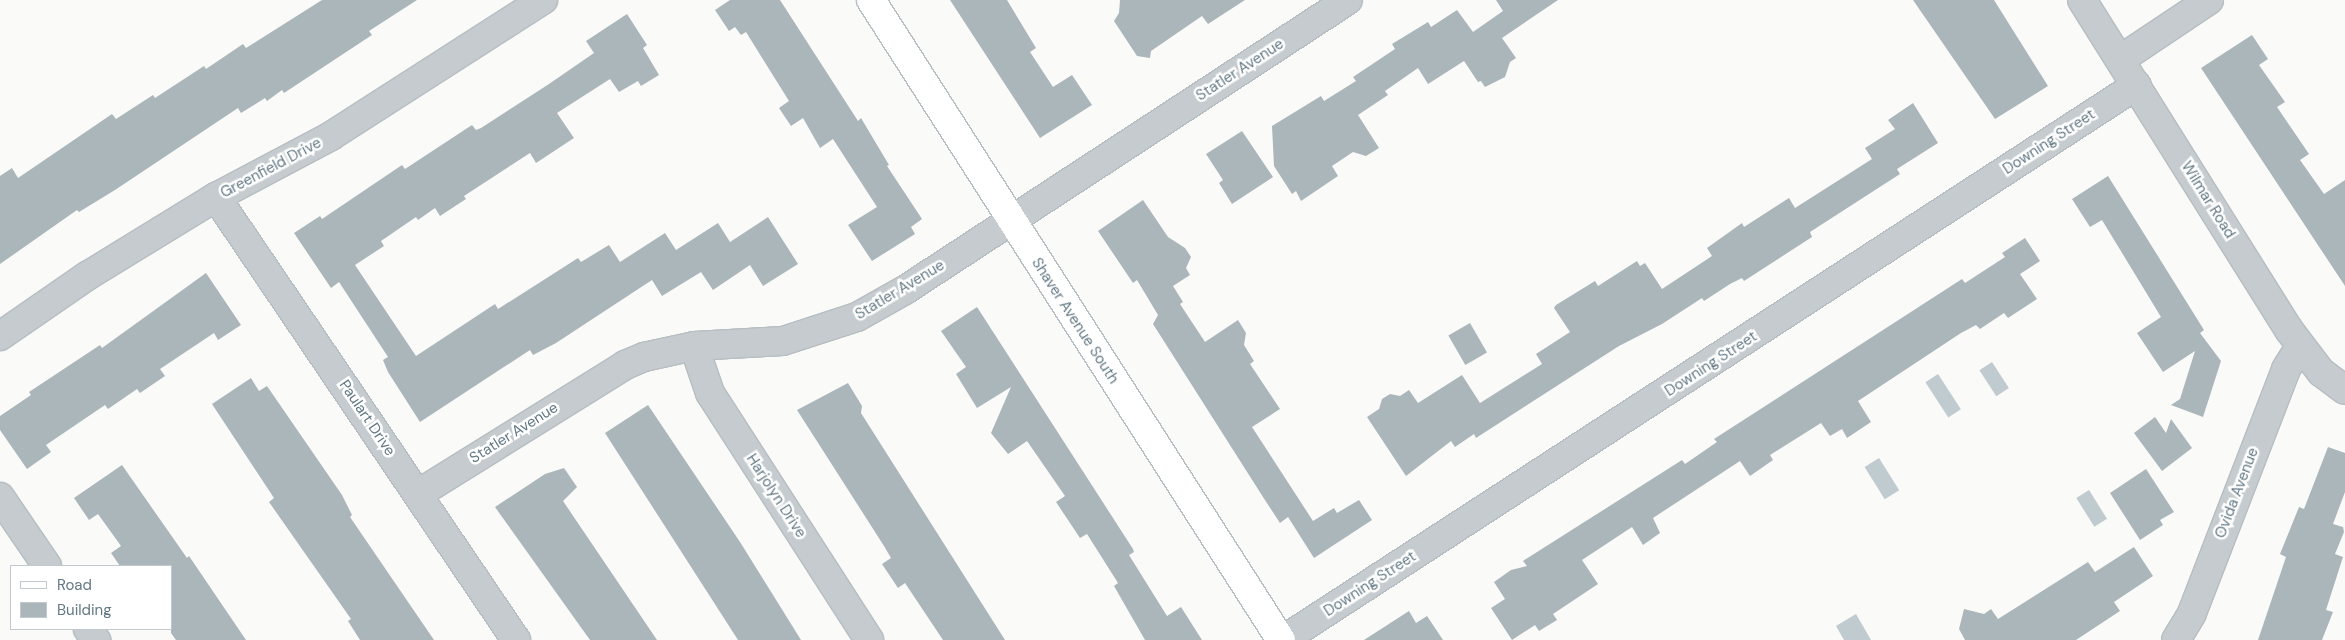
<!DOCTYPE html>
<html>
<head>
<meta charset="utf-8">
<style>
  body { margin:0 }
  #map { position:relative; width:2345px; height:640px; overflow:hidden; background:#fafaf8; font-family:"DM Sans",sans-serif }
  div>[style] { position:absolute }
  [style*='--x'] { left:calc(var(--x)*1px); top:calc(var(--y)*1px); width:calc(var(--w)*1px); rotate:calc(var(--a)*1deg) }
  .water>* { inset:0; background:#bfcbcf; transform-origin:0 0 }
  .building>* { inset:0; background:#abb6bb; transform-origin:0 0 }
  .roads { filter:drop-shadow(1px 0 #b7bec2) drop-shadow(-1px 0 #b7bec2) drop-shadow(0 1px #b7bec2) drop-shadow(0 -1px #b7bec2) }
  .street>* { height:28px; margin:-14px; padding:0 14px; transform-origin:14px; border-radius:14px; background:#c5cbce }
  .secondary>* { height:28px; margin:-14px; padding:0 14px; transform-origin:14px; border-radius:14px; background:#fff }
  span { translate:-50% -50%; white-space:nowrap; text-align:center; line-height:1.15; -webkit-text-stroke:5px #fff; paint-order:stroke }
  .street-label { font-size:15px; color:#637884 }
  .legend { position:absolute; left:10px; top:565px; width:162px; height:65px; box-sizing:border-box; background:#fff; border:1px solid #c1c9ce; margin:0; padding:6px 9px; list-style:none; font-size:15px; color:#637884 }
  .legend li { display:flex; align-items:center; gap:10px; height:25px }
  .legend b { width:25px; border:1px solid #c1c9ce }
</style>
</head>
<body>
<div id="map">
  <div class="water">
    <div style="left:1992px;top:362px;width:31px;height:15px;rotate:57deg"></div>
    <div style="left:1938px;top:374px;width:42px;height:15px;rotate:57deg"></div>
    <div style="left:1879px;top:458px;width:38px;height:17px;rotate:58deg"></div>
    <div style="left:2089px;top:490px;width:34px;height:15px;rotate:58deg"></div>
    <div style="clip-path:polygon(1856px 614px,1871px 640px,1844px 640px,1836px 626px)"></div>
  </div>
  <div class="building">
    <div style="clip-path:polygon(322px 0,417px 0,369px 31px,372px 35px,284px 93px,282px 90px,267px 101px,265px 98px,241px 113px,238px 108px,115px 190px,79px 212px,77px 210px,0 264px,0 176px,12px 168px,18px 178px,112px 114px,116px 119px,153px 95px,155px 98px,204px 66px,206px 69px,243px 44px,246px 48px)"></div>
    <div style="clip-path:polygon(730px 0,780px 0,858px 121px,861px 118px,889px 165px,887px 166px,922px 219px,911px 227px,915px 234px,872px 261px,848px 225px,877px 207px,833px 139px,820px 148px,803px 118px,791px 126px,779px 108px,789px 101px,746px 32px,741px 35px,735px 27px,729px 31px,715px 10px)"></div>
    <div style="clip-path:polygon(950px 0,1007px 0,1036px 48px,1030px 52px,1053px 87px,1072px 75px,1092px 105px,1040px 138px)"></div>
    <div style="clip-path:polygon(1120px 0,1245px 0,1208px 24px,1202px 16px,1151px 51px,1150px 58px,1137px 56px,1114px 21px,1119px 13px)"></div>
    <div style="clip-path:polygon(1496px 0,1558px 0,1502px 38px,1516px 58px,1510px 62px,1505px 77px,1485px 87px,1481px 81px,1478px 82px,1464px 61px,1428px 84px,1418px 68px,1385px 91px,1388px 95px,1358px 115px,1379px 148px,1366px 156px,1353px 152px,1332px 166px,1338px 176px,1301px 201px,1296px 191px,1292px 194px,1274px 166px,1272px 126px,1321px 96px,1324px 101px,1356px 81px,1353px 77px,1395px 49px,1392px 44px,1428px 22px,1431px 27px,1457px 10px,1473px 32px,1503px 11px)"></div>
    <div style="clip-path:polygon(1913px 0,1994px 0,2048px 86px,1995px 119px)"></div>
    <div style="clip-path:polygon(627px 14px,647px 45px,643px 48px,659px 75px,641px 86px,638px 81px,619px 92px,610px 79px,557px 113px,574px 138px,536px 163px,530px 153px,464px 196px,466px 199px,440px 216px,435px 208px,418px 220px,416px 217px,381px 241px,384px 246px,355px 265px,416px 356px,495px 304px,498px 309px,578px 258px,581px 262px,609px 245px,620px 262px,665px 233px,676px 250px,718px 223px,730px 242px,768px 217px,798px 264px,763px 286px,750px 265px,713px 290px,701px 272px,662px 296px,652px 280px,556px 343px,533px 355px,530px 350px,420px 422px,388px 372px,383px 360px,388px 357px,339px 282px,331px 288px,294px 233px,320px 216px,322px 219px,402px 165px,405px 169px,472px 125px,476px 130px,481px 128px,549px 84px,594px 53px,586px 41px)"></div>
    <div style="clip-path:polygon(2252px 35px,2268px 59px,2259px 65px,2285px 102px,2277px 107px,2309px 154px,2300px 160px,2324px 194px,2345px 180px,2345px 286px,2201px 68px)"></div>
    <div style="clip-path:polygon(1913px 103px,1938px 143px,1897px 169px,1900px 174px,1810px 232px,1812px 237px,1744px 281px,1742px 278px,1730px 284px,1704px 301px,1702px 298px,1662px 324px,1619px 346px,1476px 438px,1474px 434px,1455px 447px,1451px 441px,1406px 476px,1367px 417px,1379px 409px,1382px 399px,1390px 394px,1400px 396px,1409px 390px,1418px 403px,1462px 375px,1480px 403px,1542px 364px,1536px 354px,1570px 332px,1554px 308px,1556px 305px,1595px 281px,1598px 286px,1637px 261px,1640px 266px,1645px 263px,1662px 289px,1712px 256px,1707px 248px,1742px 223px,1744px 227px,1789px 198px,1795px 208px,1872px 159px,1865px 148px,1895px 129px,1888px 120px)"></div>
    <div style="clip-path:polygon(1242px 131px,1273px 177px,1232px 204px,1219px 183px,1223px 180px,1206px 154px)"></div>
    <div style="clip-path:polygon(2108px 176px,2204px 330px,2200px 333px,2221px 361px,2203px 417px,2171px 405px,2180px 399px,2195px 351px,2163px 372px,2137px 333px,2161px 317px,2102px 220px,2090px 227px,2072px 199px)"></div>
    <div style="clip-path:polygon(1143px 200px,1168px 237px,1185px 248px,1191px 257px,1186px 268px,1190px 275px,1173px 286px,1183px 302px,1180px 304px,1205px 342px,1238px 320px,1246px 333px,1244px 345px,1254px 361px,1250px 364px,1280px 409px,1252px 427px,1313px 521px,1334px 508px,1337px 513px,1359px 500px,1372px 520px,1314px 558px,1288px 517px,1280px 523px,1263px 497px,1153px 324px,1158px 315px,1137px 280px,1133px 283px,1098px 231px)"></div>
    <div style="clip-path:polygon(2025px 238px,2040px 261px,2020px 274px,2037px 299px,2008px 318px,2004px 313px,1980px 329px,1976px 325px,1961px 333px,1858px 401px,1871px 422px,1847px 438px,1842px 429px,1830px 436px,1821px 423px,1770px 455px,1773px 460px,1750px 476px,1740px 461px,1653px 518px,1660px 533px,1643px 545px,1632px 527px,1582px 560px,1598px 584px,1553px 614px,1557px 620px,1539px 631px,1535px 625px,1512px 640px,1491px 608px,1505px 599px,1494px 582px,1511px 570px,1527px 566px,1523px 561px,1682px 460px,1685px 464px,1717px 442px,1714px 439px,1962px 279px,1965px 283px,2005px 257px,2002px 253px)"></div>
    <div style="clip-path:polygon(206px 273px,241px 325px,218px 340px,214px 333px,160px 369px,165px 376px,140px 393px,137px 389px,108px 409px,105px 405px,46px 445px,51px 452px,27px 469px,0 430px,0 416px,31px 395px,29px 392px,100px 345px,102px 348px)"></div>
    <div style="clip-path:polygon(977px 307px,1133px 549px,1134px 552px,1129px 555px,1167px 616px,1181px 607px,1202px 640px,1145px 640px,1114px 586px,1118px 583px,1087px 534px,1080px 538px,1056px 502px,1065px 496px,1027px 441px,1008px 454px,991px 433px,1011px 387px,977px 408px,956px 374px,966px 367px,941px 331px)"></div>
    <div style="left:1470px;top:323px;width:34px;height:25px;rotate:60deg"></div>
    <div style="clip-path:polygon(251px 378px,259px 391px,267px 386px,342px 495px,352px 515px,350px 517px,434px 640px,360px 640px,348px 621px,351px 619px,269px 502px,274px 498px,212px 404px)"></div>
    <div style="clip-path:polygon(848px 383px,862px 406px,861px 413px,1005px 640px,943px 640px,905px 583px,898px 588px,882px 564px,891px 558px,884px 546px,797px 410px)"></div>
    <div style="clip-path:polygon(648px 405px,740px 542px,801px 640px,738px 640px,605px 433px)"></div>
    <div style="clip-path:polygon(2155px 417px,2166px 433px,2171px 419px,2192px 448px,2162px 471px,2134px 433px)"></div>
    <div style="clip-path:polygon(2328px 447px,2345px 453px,2345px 492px,2333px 524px,2343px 527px,2344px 532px,2335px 554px,2343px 557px,2326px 610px,2333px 612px,2322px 640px,2258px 640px,2286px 557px,2280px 554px,2299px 507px,2304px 509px)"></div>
    <div style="clip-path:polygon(122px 465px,187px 558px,189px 556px,246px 640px,176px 640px,171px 633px,171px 566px,120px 566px,111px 553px,121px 546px,98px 514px,89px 520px,74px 498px)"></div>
    <div style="clip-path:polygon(564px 468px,577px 487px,563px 501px,657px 640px,590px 640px,495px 507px,545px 474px)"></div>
    <div style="clip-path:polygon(2146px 469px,2174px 512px,2160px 520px,2163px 525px,2140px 540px,2110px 493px)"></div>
    <div style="clip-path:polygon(2134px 547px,2153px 576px,2114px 602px,2120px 611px,2076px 640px,1965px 640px,1959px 629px,1964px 609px,1984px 614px,1991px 609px,1998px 619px,2088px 562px,2095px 572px)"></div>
    <div style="clip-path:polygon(1409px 611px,1416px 623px,1427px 616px,1443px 640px,1364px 640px)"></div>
  </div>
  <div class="roads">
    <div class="street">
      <div style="--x:2082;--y:0;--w:390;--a:57.9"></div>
      <div style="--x:2289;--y:330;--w:53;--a:52.7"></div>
      <div style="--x:2321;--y:372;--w:30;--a:37"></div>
      <div style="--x:2121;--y:59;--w:106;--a:-33.8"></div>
      <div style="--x:216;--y:197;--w:535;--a:55.89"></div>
      <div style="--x:0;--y:336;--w:106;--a:-34.6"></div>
      <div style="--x:87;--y:276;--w:151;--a:-31.5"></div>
      <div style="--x:216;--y:197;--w:130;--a:-27.9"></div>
      <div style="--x:331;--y:136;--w:252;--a:-32.7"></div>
      <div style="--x:694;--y:346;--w:50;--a:71.2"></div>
      <div style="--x:710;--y:393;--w:294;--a:57.2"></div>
      <div style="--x:418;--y:494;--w:244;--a:-31.9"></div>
      <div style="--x:625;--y:365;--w:21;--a:-23"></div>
      <div style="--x:644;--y:357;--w:51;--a:-12.4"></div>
      <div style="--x:694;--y:346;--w:89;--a:-3.2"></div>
      <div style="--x:783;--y:341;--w:78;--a:-18"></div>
      <div style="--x:857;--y:317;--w:55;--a:-29.4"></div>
      <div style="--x:905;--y:290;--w:529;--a:-33.21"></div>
      <div style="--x:0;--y:497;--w:83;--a:55.7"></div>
      <div style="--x:88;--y:629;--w:14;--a:54"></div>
      <div style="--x:1283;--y:640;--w:1018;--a:-33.02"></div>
      <div style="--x:2176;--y:640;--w:31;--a:-59"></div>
      <div style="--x:2192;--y:613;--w:261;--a:-68.9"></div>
      <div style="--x:2286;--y:369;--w:26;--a:-58"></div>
    </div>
    <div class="secondary">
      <div style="--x:871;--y:0;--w:760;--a:57.36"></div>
    </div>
  </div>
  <div class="street-label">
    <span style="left:1240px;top:70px;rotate:-33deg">Statler Avenue</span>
    <span style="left:2049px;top:142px;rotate:-33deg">Downing Street</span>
    <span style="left:271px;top:168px;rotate:-28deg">Greenfield Drive</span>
    <span style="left:2208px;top:200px;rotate:58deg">Wilmar Road</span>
    <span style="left:900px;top:290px;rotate:-31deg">Statler Avenue</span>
    <span style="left:1075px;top:321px;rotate:57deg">Shaver Avenue South</span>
    <span style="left:1711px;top:364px;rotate:-33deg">Downing Street</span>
    <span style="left:367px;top:418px;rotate:56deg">Paulart Drive</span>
    <span style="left:514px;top:433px;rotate:-32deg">Statler Avenue</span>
    <span style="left:2237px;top:493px;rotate:-69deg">Ovida Avenue</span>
    <span style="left:776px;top:496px;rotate:57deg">Harjolyn Drive</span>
    <span style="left:1370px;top:584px;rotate:-33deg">Downing Street</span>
  </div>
  <ul class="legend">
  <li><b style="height:6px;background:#fff"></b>Road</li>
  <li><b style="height:14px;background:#abb6bb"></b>Building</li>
  </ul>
</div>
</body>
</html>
